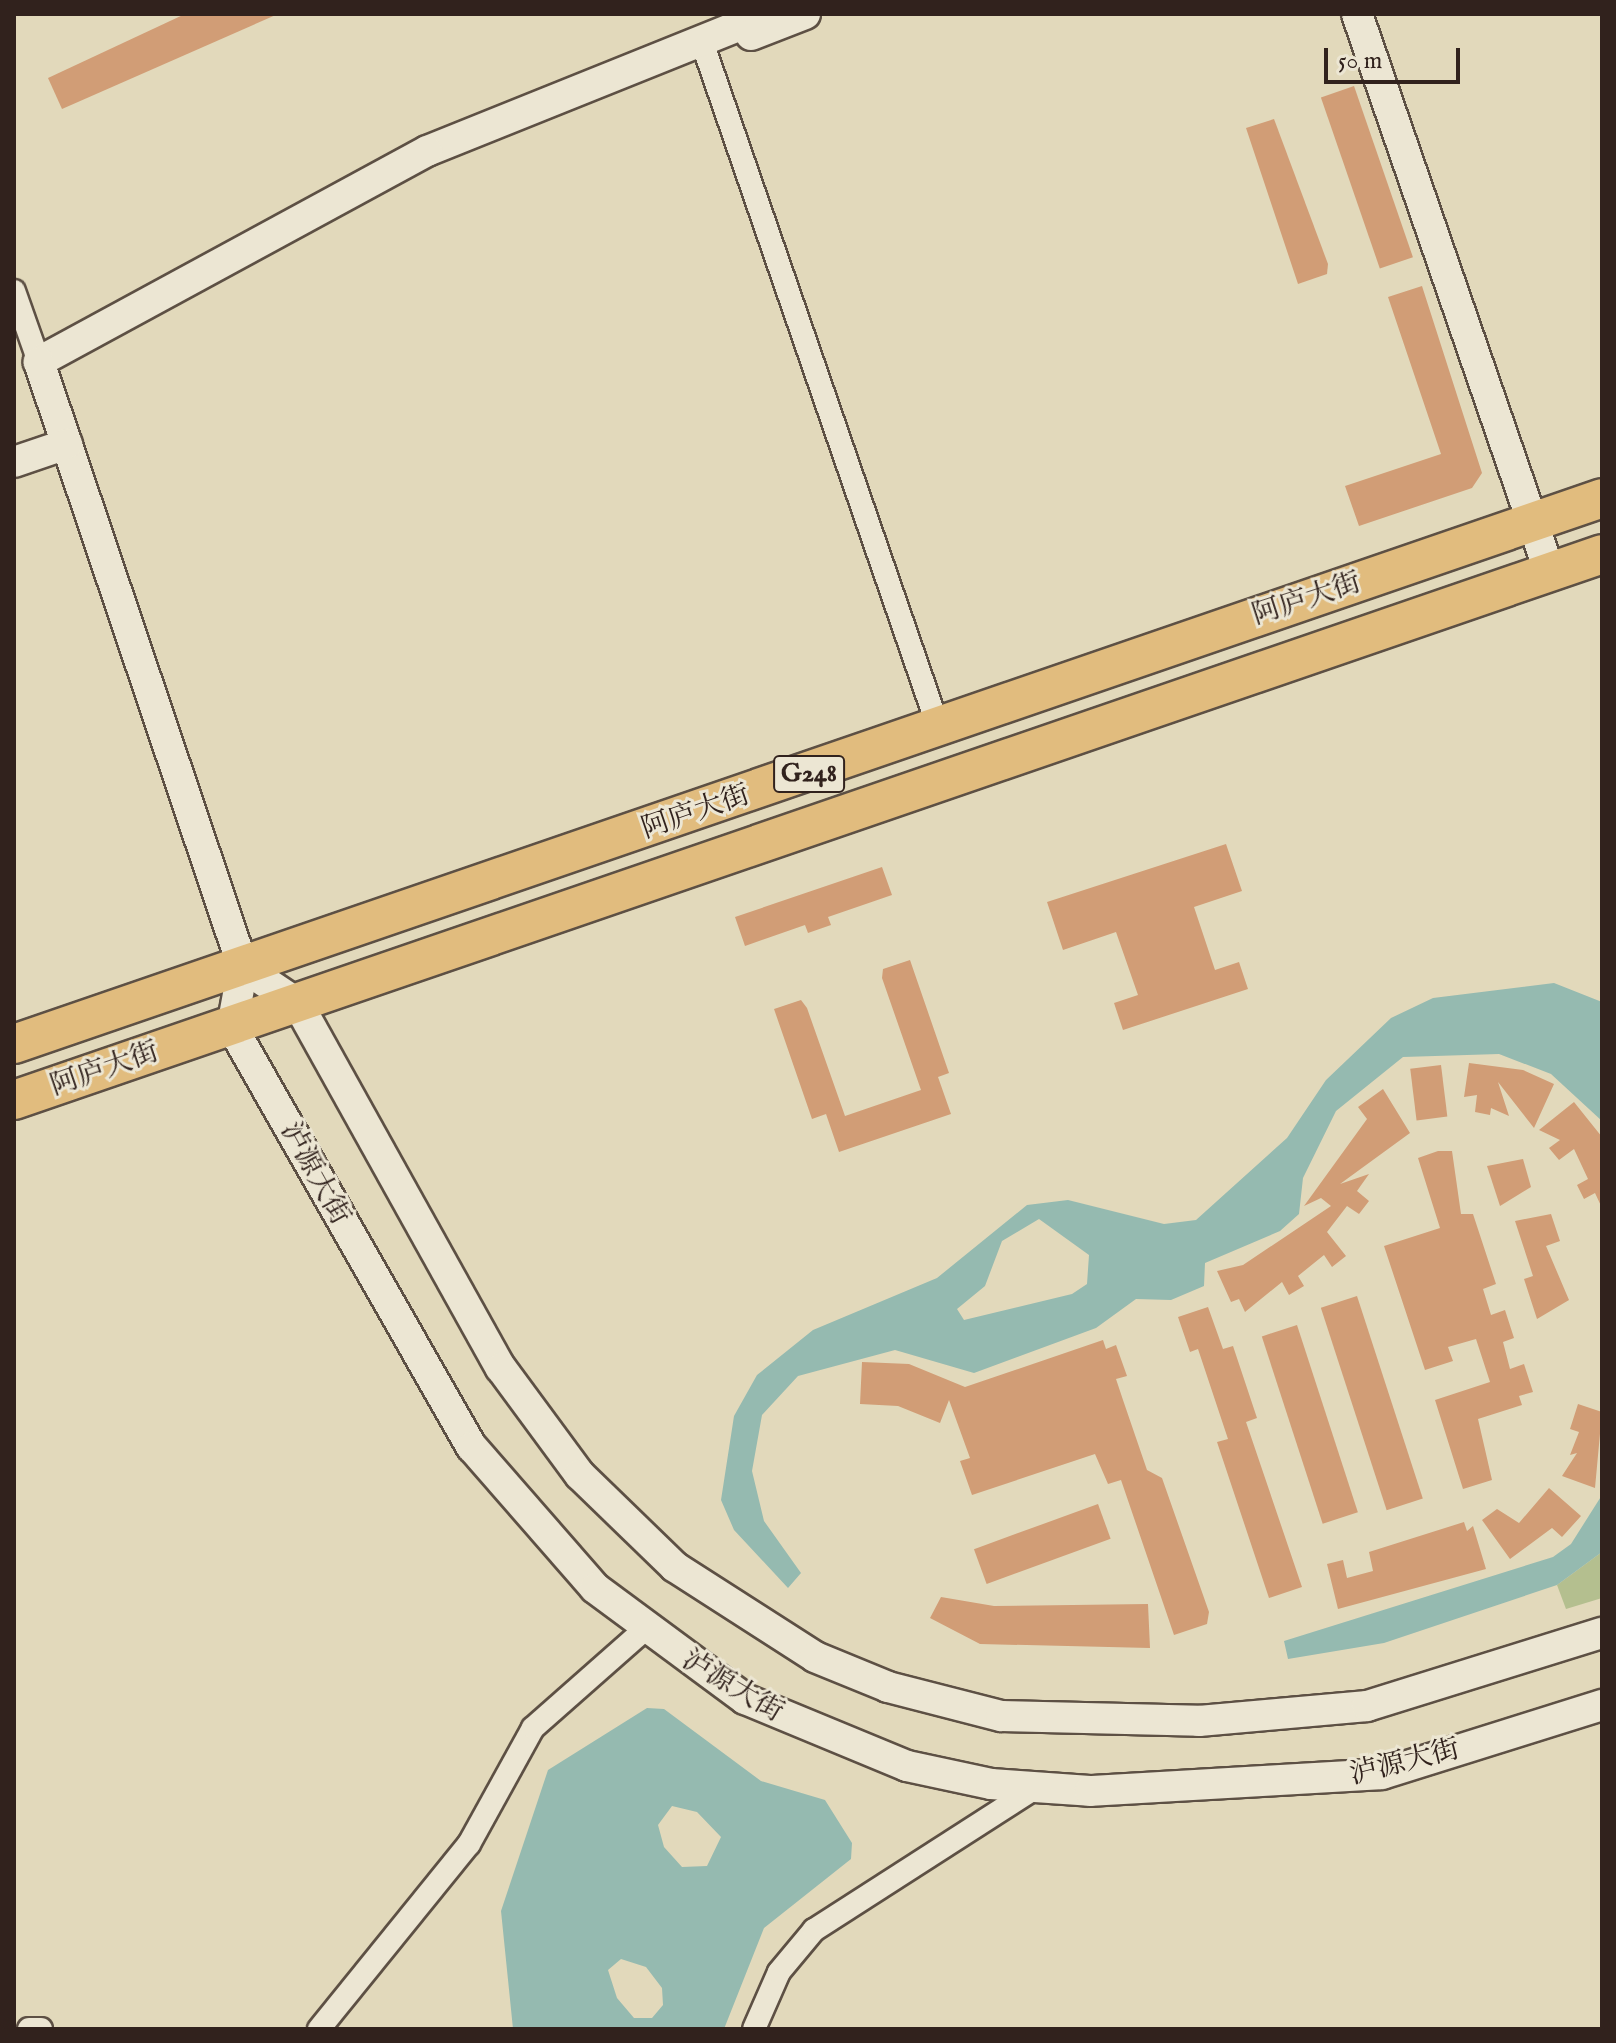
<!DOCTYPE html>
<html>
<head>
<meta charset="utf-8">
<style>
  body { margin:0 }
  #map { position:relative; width:1616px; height:2043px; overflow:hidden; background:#e2d9bb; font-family:"IM FELL English","Noto Serif SC",serif }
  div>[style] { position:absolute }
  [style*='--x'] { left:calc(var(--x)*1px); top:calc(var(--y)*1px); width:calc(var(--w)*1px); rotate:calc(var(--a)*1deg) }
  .green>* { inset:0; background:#b4bf8f }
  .water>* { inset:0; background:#95bab0 }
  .building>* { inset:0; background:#d19d76; transform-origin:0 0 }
  .roads { filter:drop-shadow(2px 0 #5d5044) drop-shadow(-2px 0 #5d5044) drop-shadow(0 2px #5d5044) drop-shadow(0 -2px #5d5044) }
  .street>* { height:22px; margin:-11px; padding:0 11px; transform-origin:11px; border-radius:11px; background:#ece6d3 }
  .secondary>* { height:30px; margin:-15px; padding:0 15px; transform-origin:15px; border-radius:15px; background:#ece6d3 }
  .highway>* { height:38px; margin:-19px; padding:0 19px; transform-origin:19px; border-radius:19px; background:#e1bc7e }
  span { translate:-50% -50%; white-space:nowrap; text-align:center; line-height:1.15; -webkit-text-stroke:6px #ece6d3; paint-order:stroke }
  .shield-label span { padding:2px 6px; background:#ece6d3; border:2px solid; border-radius:6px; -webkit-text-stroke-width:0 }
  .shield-label { font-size:26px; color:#31221d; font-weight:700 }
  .street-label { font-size:28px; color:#31221d }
  .frame { position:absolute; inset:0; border:16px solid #31221d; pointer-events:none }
  .scale { position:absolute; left:1324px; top:48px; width:136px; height:36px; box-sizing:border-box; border:4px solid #31221d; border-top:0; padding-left:10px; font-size:24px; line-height:28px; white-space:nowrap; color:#31221d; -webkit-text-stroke:6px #ece6d3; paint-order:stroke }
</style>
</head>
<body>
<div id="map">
  <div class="green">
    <div style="clip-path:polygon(1602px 1552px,1602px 1598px,1566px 1609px,1557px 1585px)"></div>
  </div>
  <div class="water">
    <div style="clip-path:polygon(evenodd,1554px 983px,1602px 1002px,1602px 1121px,1551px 1074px,1499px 1054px,1403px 1057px,1336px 1111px,1303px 1178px,1299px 1214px,1280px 1231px,1205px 1263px,1204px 1286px,1171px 1300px,1136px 1299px,1096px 1328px,974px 1373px,895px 1350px,798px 1376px,762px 1415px,752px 1471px,764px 1521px,801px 1573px,788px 1588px,734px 1530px,721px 1500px,734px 1416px,757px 1375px,813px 1330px,937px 1278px,1027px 1205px,1068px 1200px,1164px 1224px,1196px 1220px,1287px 1138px,1326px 1080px,1391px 1018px,1433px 998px,1554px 983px,1039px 1219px,1089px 1255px,1087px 1284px,1072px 1294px,964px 1320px,957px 1309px,985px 1286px,1002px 1241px,1039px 1219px)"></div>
    <div style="clip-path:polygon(1602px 1495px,1602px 1552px,1557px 1585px,1384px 1643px,1288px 1659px,1284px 1641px,1553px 1557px,1571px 1544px)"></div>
    <div style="clip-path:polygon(evenodd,647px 1708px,664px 1709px,761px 1781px,825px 1800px,852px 1843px,851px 1859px,764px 1928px,724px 2029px,513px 2029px,501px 1911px,548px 1770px,647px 1708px,672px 1806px,697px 1812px,721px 1837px,707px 1866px,682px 1867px,664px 1847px,658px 1825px,672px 1806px,647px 1708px,621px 1959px,646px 1967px,662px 1988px,663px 2005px,652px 2018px,634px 2018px,617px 1998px,608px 1970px,621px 1959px)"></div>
  </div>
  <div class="building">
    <div style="clip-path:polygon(185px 14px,278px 14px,62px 109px,48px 78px)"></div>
    <div style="left:1354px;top:86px;width:181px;height:35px;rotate:71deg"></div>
    <div style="clip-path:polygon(1274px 119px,1328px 264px,1327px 274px,1298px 284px,1246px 128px)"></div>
    <div style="clip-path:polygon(1422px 286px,1482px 473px,1472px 488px,1359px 526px,1345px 486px,1441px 454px,1388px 297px)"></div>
    <div style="clip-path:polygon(1226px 844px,1242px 891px,1194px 907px,1215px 970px,1239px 962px,1248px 989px,1123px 1030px,1114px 1003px,1138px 995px,1116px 932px,1063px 950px,1047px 902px)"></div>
    <div style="clip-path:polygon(882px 867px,892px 895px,828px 917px,831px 925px,808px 933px,805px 925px,745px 946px,735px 917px)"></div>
    <div style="clip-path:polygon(910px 960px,949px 1073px,938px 1077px,951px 1114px,839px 1152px,826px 1114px,812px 1119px,774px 1009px,801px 1000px,807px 1008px,845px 1116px,921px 1090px,882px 978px,883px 969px)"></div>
    <div style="clip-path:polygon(1469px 1063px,1523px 1070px,1554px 1084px,1534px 1128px,1498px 1082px,1509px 1116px,1491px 1108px,1490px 1115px,1475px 1112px,1477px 1095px,1464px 1097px)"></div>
    <div style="left:1441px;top:1065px;width:52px;height:31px;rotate:83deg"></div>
    <div style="clip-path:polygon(1383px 1089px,1410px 1133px,1340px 1184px,1369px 1174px,1357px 1191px,1369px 1201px,1359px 1214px,1347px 1206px,1327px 1232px,1346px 1256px,1332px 1267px,1324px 1255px,1298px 1276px,1304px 1286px,1289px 1295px,1282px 1282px,1245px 1312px,1239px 1299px,1231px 1302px,1217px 1271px,1243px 1265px,1331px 1206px,1321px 1198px,1304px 1206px,1367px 1119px,1358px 1107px)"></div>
    <div style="clip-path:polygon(1574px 1102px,1602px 1137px,1602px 1208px,1595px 1193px,1584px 1199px,1577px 1185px,1588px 1179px,1574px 1149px,1559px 1160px,1549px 1148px,1560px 1140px,1539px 1130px)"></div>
    <div style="clip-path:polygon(1438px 1151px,1452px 1151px,1461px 1214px,1473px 1214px,1496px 1284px,1483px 1289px,1491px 1315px,1505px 1310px,1514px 1338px,1503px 1342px,1510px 1369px,1524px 1364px,1533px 1392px,1519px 1396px,1522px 1405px,1478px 1419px,1492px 1480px,1463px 1489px,1435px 1400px,1490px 1382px,1476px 1339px,1448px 1347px,1453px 1361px,1425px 1370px,1384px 1246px,1440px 1228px,1418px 1158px)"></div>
    <div style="clip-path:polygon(1523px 1159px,1531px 1187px,1500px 1206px,1487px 1166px)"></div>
    <div style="clip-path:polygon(1551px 1214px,1560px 1241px,1546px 1246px,1569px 1300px,1537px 1319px,1524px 1279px,1533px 1276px,1515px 1221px)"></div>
    <div style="left:1357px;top:1296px;width:213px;height:38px;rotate:72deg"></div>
    <div style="clip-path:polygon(1208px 1307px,1223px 1349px,1233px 1346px,1257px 1418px,1246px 1422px,1302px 1587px,1269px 1598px,1217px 1442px,1228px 1439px,1198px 1349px,1190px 1352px,1178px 1317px)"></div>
    <div style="left:1297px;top:1325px;width:197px;height:37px;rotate:72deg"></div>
    <div style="clip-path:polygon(1103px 1340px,1106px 1349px,1116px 1345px,1127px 1376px,1116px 1379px,1123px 1400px,1147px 1470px,1162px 1478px,1209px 1612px,1207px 1624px,1174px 1635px,1121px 1480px,1108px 1484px,1095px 1454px,972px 1495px,960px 1461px,970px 1458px,949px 1400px,940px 1423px,898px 1406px,860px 1404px,862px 1362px,909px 1364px,965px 1387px)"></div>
    <div style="clip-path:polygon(1578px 1404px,1602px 1412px,1595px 1488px,1562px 1476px,1577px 1453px,1570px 1455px,1579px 1432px,1570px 1429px)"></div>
    <div style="clip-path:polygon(1549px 1488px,1581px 1516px,1562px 1537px,1552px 1528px,1510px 1559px,1482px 1520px,1497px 1509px,1519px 1523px)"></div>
    <div style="left:1098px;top:1504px;width:37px;height:132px;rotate:70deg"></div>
    <div style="clip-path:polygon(1464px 1522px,1467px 1531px,1473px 1526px,1486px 1569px,1338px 1609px,1327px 1564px,1343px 1560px,1347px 1578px,1373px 1571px,1369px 1552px)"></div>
    <div style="clip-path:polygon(941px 1597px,994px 1606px,1148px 1604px,1150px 1648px,980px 1644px,930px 1618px)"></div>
  </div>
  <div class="roads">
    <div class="street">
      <div style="--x:701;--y:39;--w:730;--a:70.97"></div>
      <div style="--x:14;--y:291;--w:75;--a:70.6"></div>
      <div style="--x:29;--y:2029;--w:12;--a:0"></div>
      <div style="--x:319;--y:2029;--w:238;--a:-51"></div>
      <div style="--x:469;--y:1844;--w:132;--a:-61.1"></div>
      <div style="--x:533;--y:1728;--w:148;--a:-41.4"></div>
      <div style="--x:754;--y:2029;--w:62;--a:-66.3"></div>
      <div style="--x:779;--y:1972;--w:55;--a:-50.2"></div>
      <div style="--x:814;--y:1930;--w:261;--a:-32.7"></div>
    </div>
    <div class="secondary">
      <div style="--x:768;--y:14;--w:367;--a:158.1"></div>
      <div style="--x:427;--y:151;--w:442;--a:151.5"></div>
      <div style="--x:39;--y:362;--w:638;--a:71.37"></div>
      <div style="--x:243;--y:967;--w:66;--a:33.9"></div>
      <div style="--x:298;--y:1004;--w:417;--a:60.9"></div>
      <div style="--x:501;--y:1368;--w:133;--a:53.6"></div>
      <div style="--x:580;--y:1475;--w:132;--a:44.1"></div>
      <div style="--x:675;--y:1567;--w:166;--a:32.7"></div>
      <div style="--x:815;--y:1657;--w:79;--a:22.3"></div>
      <div style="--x:888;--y:1687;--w:117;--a:14.4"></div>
      <div style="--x:1001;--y:1716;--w:198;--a:1.4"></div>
      <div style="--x:1199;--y:1721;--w:169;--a:-5.1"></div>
      <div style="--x:1367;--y:1706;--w:246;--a:-17.3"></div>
      <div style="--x:1357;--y:14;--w:591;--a:70.95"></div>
      <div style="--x:751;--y:35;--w:58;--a:-21.3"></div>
      <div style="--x:14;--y:462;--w:56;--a:-18.8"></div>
      <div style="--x:243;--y:967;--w:61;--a:100.4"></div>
      <div style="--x:232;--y:1027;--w:484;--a:60.3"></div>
      <div style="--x:472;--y:1447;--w:187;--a:48.9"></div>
      <div style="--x:595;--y:1588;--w:187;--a:36.5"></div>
      <div style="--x:745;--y:1699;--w:175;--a:22.5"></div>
      <div style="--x:907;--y:1766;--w:86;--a:12.1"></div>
      <div style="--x:991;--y:1784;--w:99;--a:4"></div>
      <div style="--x:1090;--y:1791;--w:292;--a:-3.3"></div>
      <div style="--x:1382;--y:1774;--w:231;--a:-17.4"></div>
    </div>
    <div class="highway">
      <div style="--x:14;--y:1044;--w:1679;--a:-18.97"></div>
      <div style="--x:14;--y:1100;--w:1679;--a:-18.97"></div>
    </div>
  </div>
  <div class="shield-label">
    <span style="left:809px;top:774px">G248</span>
  </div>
  <div class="street-label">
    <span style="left:1307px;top:600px;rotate:-18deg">阿庐大街</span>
    <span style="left:696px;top:813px;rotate:-19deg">阿庐大街</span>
    <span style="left:105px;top:1070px;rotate:-19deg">阿庐大街</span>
    <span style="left:314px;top:1174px;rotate:61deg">泸源大街</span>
    <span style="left:732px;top:1687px;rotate:31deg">泸源大街</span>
    <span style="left:1405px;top:1763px;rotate:-14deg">泸源大街</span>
  </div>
  <div class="frame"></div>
  <div class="scale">50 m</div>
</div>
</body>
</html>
